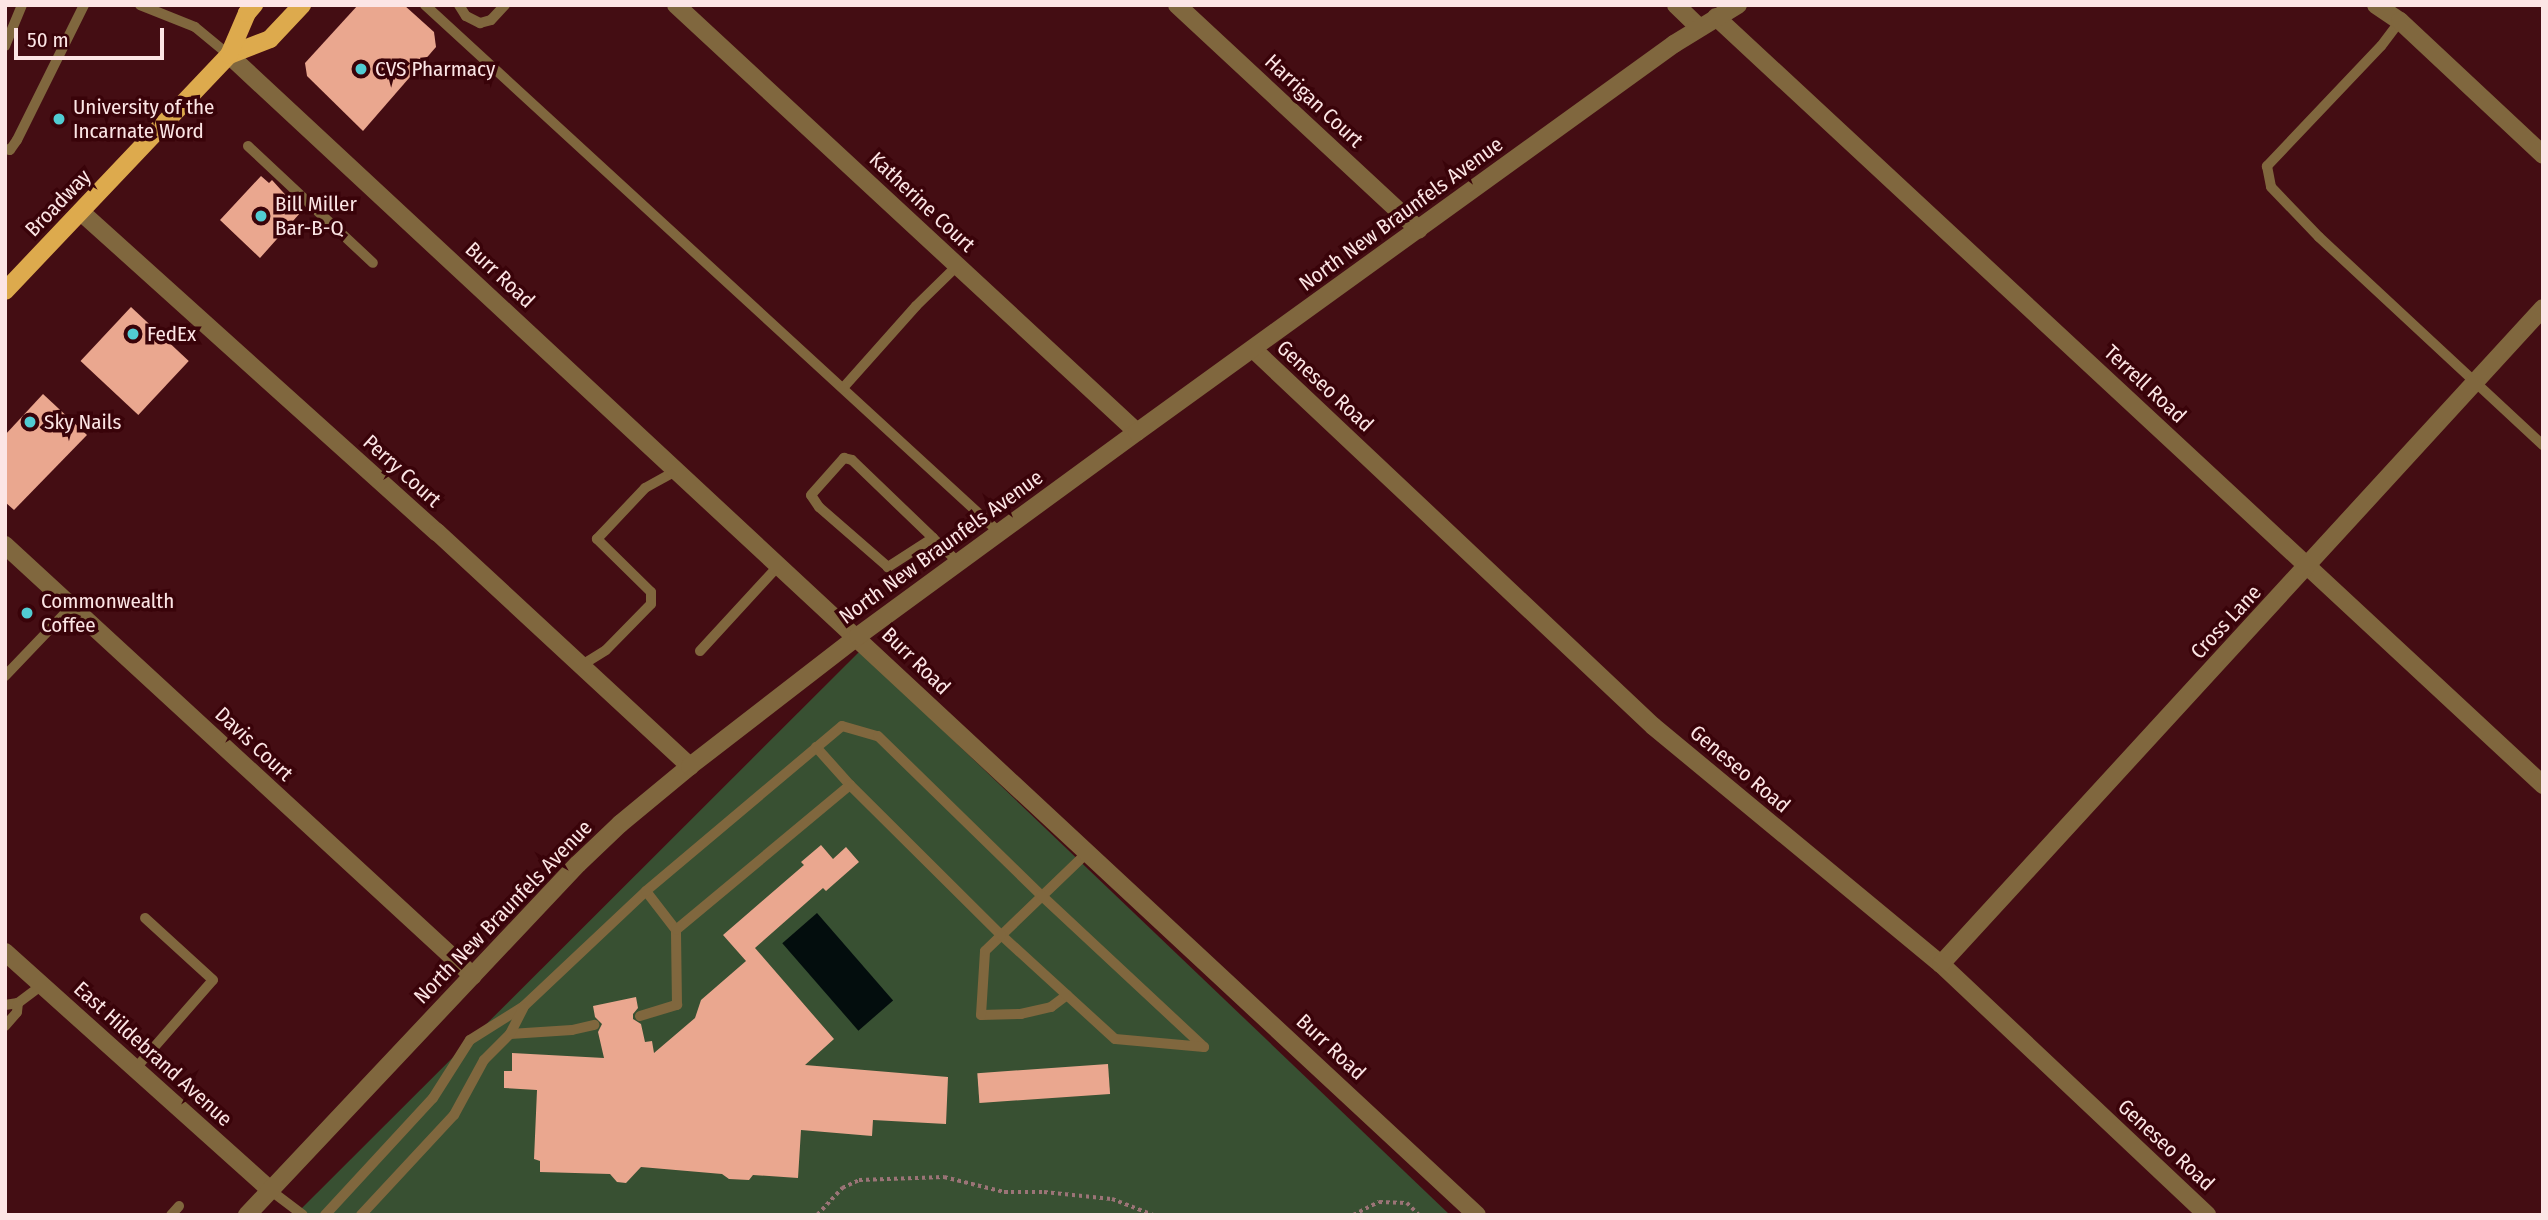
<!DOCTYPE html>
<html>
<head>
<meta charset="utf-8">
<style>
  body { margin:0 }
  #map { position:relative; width:2548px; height:1220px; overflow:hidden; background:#440d13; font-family:"Fira Sans Condensed",sans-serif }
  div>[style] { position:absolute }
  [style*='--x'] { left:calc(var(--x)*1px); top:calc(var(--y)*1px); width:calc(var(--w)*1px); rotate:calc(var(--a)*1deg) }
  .green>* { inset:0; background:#385032 }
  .water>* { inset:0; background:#030d0d; transform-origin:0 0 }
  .building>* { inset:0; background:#eaa78f; transform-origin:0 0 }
  .path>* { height:3.5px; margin-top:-1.75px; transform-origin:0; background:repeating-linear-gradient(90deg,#9b7477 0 3.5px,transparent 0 7px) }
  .service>* { height:10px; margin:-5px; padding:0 5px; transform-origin:5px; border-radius:5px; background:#80673e }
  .minor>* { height:18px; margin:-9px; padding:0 9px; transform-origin:9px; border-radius:9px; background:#80673e }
  .tertiary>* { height:18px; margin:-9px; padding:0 9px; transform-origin:9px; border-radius:9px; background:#80673e }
  .primary>* { height:18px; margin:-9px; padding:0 9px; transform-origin:9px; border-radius:9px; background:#ddaa4d }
  .dots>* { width:19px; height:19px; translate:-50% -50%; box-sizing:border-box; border:4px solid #390309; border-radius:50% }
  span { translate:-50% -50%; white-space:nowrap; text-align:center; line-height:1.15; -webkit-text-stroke:7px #390309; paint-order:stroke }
  .poi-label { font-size:21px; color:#fce5e5 }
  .left { translate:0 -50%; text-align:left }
  .street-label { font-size:21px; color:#fce5e5 }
  .frame { position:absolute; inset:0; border:7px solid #fce5e5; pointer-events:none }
  .scale { position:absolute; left:14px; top:28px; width:150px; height:32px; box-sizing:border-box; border:4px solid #fce5e5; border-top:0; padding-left:9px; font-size:21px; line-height:24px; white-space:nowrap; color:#fce5e5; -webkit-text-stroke:5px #390309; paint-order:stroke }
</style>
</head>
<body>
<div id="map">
  <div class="green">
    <div style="clip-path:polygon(860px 651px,1450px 1215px,295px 1215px)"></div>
  </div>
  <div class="water">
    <div style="left:817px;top:913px;width:116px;height:46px;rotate:49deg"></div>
  </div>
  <div class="building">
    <div style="clip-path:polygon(358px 5px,404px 5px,434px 32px,436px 47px,363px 131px,307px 76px,305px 63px)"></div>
    <div style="clip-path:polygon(261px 176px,269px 183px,272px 180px,301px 212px,260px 258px,220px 220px)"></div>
    <div style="left:131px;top:307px;width:79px;height:74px;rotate:43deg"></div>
    <div style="clip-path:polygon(43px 394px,87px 435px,14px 510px,5px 502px,5px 435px)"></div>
    <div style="clip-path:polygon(821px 845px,833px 859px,846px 847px,859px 862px,826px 891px,823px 888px,755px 948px,834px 1039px,805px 1065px,948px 1077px,946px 1124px,873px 1120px,872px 1136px,801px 1130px,798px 1178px,753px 1175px,749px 1180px,729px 1179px,722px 1174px,641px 1167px,626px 1183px,617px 1182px,610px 1174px,540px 1172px,540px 1161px,534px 1159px,537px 1090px,504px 1088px,504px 1071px,512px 1071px,512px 1053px,604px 1058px,598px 1032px,602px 1024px,595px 1017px,593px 1006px,636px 997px,638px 1008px,633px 1014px,633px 1019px,641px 1024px,645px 1042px,652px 1041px,654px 1053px,695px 1018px,701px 1000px,746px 961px,723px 935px,804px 865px,801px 862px)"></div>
    <div style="left:1108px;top:1064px;width:30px;height:131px;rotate:86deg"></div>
  </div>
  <div class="path">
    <div style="--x:817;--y:1215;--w:37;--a:-47"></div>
    <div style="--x:842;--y:1188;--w:19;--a:-25"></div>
    <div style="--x:859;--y:1180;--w:85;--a:-2"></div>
    <div style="--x:944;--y:1177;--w:62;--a:14"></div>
    <div style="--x:1004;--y:1192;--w:40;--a:0"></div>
    <div style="--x:1044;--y:1192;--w:68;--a:5.9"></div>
    <div style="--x:1112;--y:1199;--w:44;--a:21.3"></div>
    <div style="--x:1353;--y:1215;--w:29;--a:-27"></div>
    <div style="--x:1379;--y:1202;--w:28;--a:2"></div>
    <div style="--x:1407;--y:1203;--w:17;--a:45"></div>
  </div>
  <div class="service">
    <div style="--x:140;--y:5;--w:59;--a:21.8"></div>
    <div style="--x:195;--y:27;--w:44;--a:39.5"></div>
    <div style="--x:425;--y:5;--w:781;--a:42.56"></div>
    <div style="--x:459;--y:5;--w:13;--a:58"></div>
    <div style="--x:466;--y:16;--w:16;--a:27"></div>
    <div style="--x:480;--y:23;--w:11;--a:-15"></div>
    <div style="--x:491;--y:20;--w:21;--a:-47"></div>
    <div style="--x:2400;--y:21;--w:31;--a:127"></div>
    <div style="--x:2381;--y:46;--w:166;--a:133.5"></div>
    <div style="--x:2267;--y:166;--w:21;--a:79"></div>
    <div style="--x:2271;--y:187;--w:69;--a:46.2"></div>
    <div style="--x:2319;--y:237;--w:306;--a:42.9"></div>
    <div style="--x:5;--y:46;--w:44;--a:-67.5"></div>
    <div style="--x:248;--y:146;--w:171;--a:43.1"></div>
    <div style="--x:5;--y:149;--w:5;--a:11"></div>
    <div style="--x:10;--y:150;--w:12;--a:-55"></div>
    <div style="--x:17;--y:140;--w:151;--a:-63.6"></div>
    <div style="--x:843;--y:388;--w:110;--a:-48.3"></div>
    <div style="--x:916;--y:306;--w:57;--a:-44.3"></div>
    <div style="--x:933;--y:538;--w:54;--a:147.2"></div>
    <div style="--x:888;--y:567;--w:91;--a:-139"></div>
    <div style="--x:819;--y:507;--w:14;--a:-124"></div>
    <div style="--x:811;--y:495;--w:50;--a:-48.3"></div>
    <div style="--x:844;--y:458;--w:8;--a:14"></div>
    <div style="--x:852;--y:460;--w:112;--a:43.9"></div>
    <div style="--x:933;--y:538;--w:36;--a:44"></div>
    <div style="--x:700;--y:651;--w:118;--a:-47.4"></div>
    <div style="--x:582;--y:665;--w:28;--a:-32"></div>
    <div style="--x:606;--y:650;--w:64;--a:-45.6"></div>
    <div style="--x:651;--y:604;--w:12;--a:-90"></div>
    <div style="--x:651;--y:592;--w:76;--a:-135.5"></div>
    <div style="--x:597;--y:539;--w:70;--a:-46.7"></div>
    <div style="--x:645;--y:488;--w:38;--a:-29"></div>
    <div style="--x:5;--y:676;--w:97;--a:-46.3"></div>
    <div style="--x:816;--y:747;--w:51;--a:48.2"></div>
    <div style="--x:1067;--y:995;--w:20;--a:143"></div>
    <div style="--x:1051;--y:1007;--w:31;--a:167"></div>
    <div style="--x:1021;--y:1014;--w:40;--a:178.6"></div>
    <div style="--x:981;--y:1015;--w:64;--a:-86.4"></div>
    <div style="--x:985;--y:951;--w:144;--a:-43.9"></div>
    <div style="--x:5;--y:1005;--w:13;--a:-9"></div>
    <div style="--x:18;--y:1003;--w:30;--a:-37"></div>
    <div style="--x:640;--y:1016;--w:39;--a:-17"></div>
    <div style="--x:677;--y:1005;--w:75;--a:-90.8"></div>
    <div style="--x:676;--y:930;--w:49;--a:-127.6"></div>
    <div style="--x:5;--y:1026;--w:18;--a:-49"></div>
    <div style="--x:17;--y:1012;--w:9;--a:-84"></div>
    <div style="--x:510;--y:1034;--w:62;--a:-3.7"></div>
    <div style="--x:572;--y:1030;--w:23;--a:-13"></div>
    <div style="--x:135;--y:1069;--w:118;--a:-48.8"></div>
    <div style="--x:213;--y:980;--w:92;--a:-137.6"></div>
    <div style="--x:270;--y:1190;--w:41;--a:37.1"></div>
    <div style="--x:171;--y:1215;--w:12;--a:-48"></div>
    <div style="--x:325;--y:1215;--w:159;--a:-47.3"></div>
    <div style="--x:433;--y:1098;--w:69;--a:-57.5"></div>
    <div style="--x:470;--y:1040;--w:64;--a:-32.2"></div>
    <div style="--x:524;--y:1006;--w:168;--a:-43.3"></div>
    <div style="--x:646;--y:891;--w:256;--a:-40.1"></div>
    <div style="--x:842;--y:726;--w:37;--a:16"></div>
    <div style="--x:878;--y:736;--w:228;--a:44.3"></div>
    <div style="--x:1041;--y:895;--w:223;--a:43"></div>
    <div style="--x:1204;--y:1047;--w:89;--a:-174.9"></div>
    <div style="--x:1115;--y:1039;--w:154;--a:-137.6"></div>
    <div style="--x:1001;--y:935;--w:213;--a:-135.2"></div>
    <div style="--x:850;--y:785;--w:226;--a:140.2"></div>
    <div style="--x:361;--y:1215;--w:137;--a:-47.1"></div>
    <div style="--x:454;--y:1115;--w:63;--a:-61.4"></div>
    <div style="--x:484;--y:1060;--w:37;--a:-45"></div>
    <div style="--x:510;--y:1034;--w:29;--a:-63"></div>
  </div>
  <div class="minor">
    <div style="--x:676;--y:5;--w:628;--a:42.81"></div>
    <div style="--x:1177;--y:5;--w:330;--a:42.9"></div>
    <div style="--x:1676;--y:5;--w:32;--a:44"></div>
    <div style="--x:2376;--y:5;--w:29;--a:34"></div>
    <div style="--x:2400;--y:21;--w:196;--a:43.1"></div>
    <div style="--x:1716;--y:17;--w:1129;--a:42.88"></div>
    <div style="--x:81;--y:212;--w:479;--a:42"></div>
    <div style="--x:437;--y:532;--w:345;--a:42.8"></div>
    <div style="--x:1253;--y:349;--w:550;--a:43.3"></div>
    <div style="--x:1653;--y:726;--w:374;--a:39.6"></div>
    <div style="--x:1941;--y:964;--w:366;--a:43.3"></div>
    <div style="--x:5;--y:545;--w:636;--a:42.64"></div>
    <div style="--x:1941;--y:964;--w:890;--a:-47.46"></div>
  </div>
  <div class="tertiary">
    <div style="--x:229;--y:55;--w:1704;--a:42.91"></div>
    <div style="--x:5;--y:952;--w:356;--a:41.9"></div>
    <div style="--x:247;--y:1215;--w:482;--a:-46.7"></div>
    <div style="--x:578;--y:864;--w:58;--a:-43.6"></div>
    <div style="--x:620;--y:824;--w:91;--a:-39.6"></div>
    <div style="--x:690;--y:766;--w:212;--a:-37.7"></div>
    <div style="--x:858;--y:636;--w:346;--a:-36.2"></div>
    <div style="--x:1137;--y:432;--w:663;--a:-35.85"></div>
    <div style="--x:1674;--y:44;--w:75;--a:-31.4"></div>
  </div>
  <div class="primary">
    <div style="--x:229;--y:55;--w:44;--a:-21.3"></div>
    <div style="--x:270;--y:39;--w:47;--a:-46.7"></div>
    <div style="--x:5;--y:291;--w:325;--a:-46.5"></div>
    <div style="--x:229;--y:55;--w:46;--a:-66.8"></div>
    <div style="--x:247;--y:13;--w:11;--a:-49"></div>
  </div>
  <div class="dots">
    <div style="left:361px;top:69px;background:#51ccd2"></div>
    <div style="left:59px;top:119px;background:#51ccd2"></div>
    <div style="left:261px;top:216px;background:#51ccd2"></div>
    <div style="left:133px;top:334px;background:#51ccd2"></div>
    <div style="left:30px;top:422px;background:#51ccd2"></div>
    <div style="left:27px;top:613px;background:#51ccd2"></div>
  </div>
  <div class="poi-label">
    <span class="left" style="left:375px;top:69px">CVS Pharmacy</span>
    <span class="left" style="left:73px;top:119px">University of the<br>Incarnate Word</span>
    <span class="left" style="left:275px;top:216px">Bill Miller<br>Bar-B-Q</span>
    <span class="left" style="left:147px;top:334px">FedEx</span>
    <span class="left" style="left:44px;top:422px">Sky Nails</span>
    <span class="left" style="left:41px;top:613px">Commonwealth<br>Coffee</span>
  </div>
  <div class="street-label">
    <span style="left:1314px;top:101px;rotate:43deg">Harrigan Court</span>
    <span style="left:922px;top:202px;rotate:43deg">Katherine Court</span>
    <span style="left:58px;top:203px;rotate:-46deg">Broadway</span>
    <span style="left:1401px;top:214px;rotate:-36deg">North New Braunfels Avenue</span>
    <span style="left:500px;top:275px;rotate:43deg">Burr Road</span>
    <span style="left:2145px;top:384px;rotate:43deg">Terrell Road</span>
    <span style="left:1325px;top:386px;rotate:43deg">Geneseo Road</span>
    <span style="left:402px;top:471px;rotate:42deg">Perry Court</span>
    <span style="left:941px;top:547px;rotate:-36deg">North New Braunfels Avenue</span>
    <span style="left:2226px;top:622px;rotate:-47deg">Cross Lane</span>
    <span style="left:916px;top:661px;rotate:44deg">Burr Road</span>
    <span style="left:254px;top:744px;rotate:43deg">Davis Court</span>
    <span style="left:1740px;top:769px;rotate:40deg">Geneseo Road</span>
    <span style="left:503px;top:912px;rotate:-46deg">North New Braunfels Avenue</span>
    <span style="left:1331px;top:1047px;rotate:43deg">Burr Road</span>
    <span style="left:153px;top:1054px;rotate:42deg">East Hildebrand Avenue</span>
    <span style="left:2166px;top:1145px;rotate:43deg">Geneseo Road</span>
  </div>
  <div class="frame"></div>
  <div class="scale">50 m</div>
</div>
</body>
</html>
